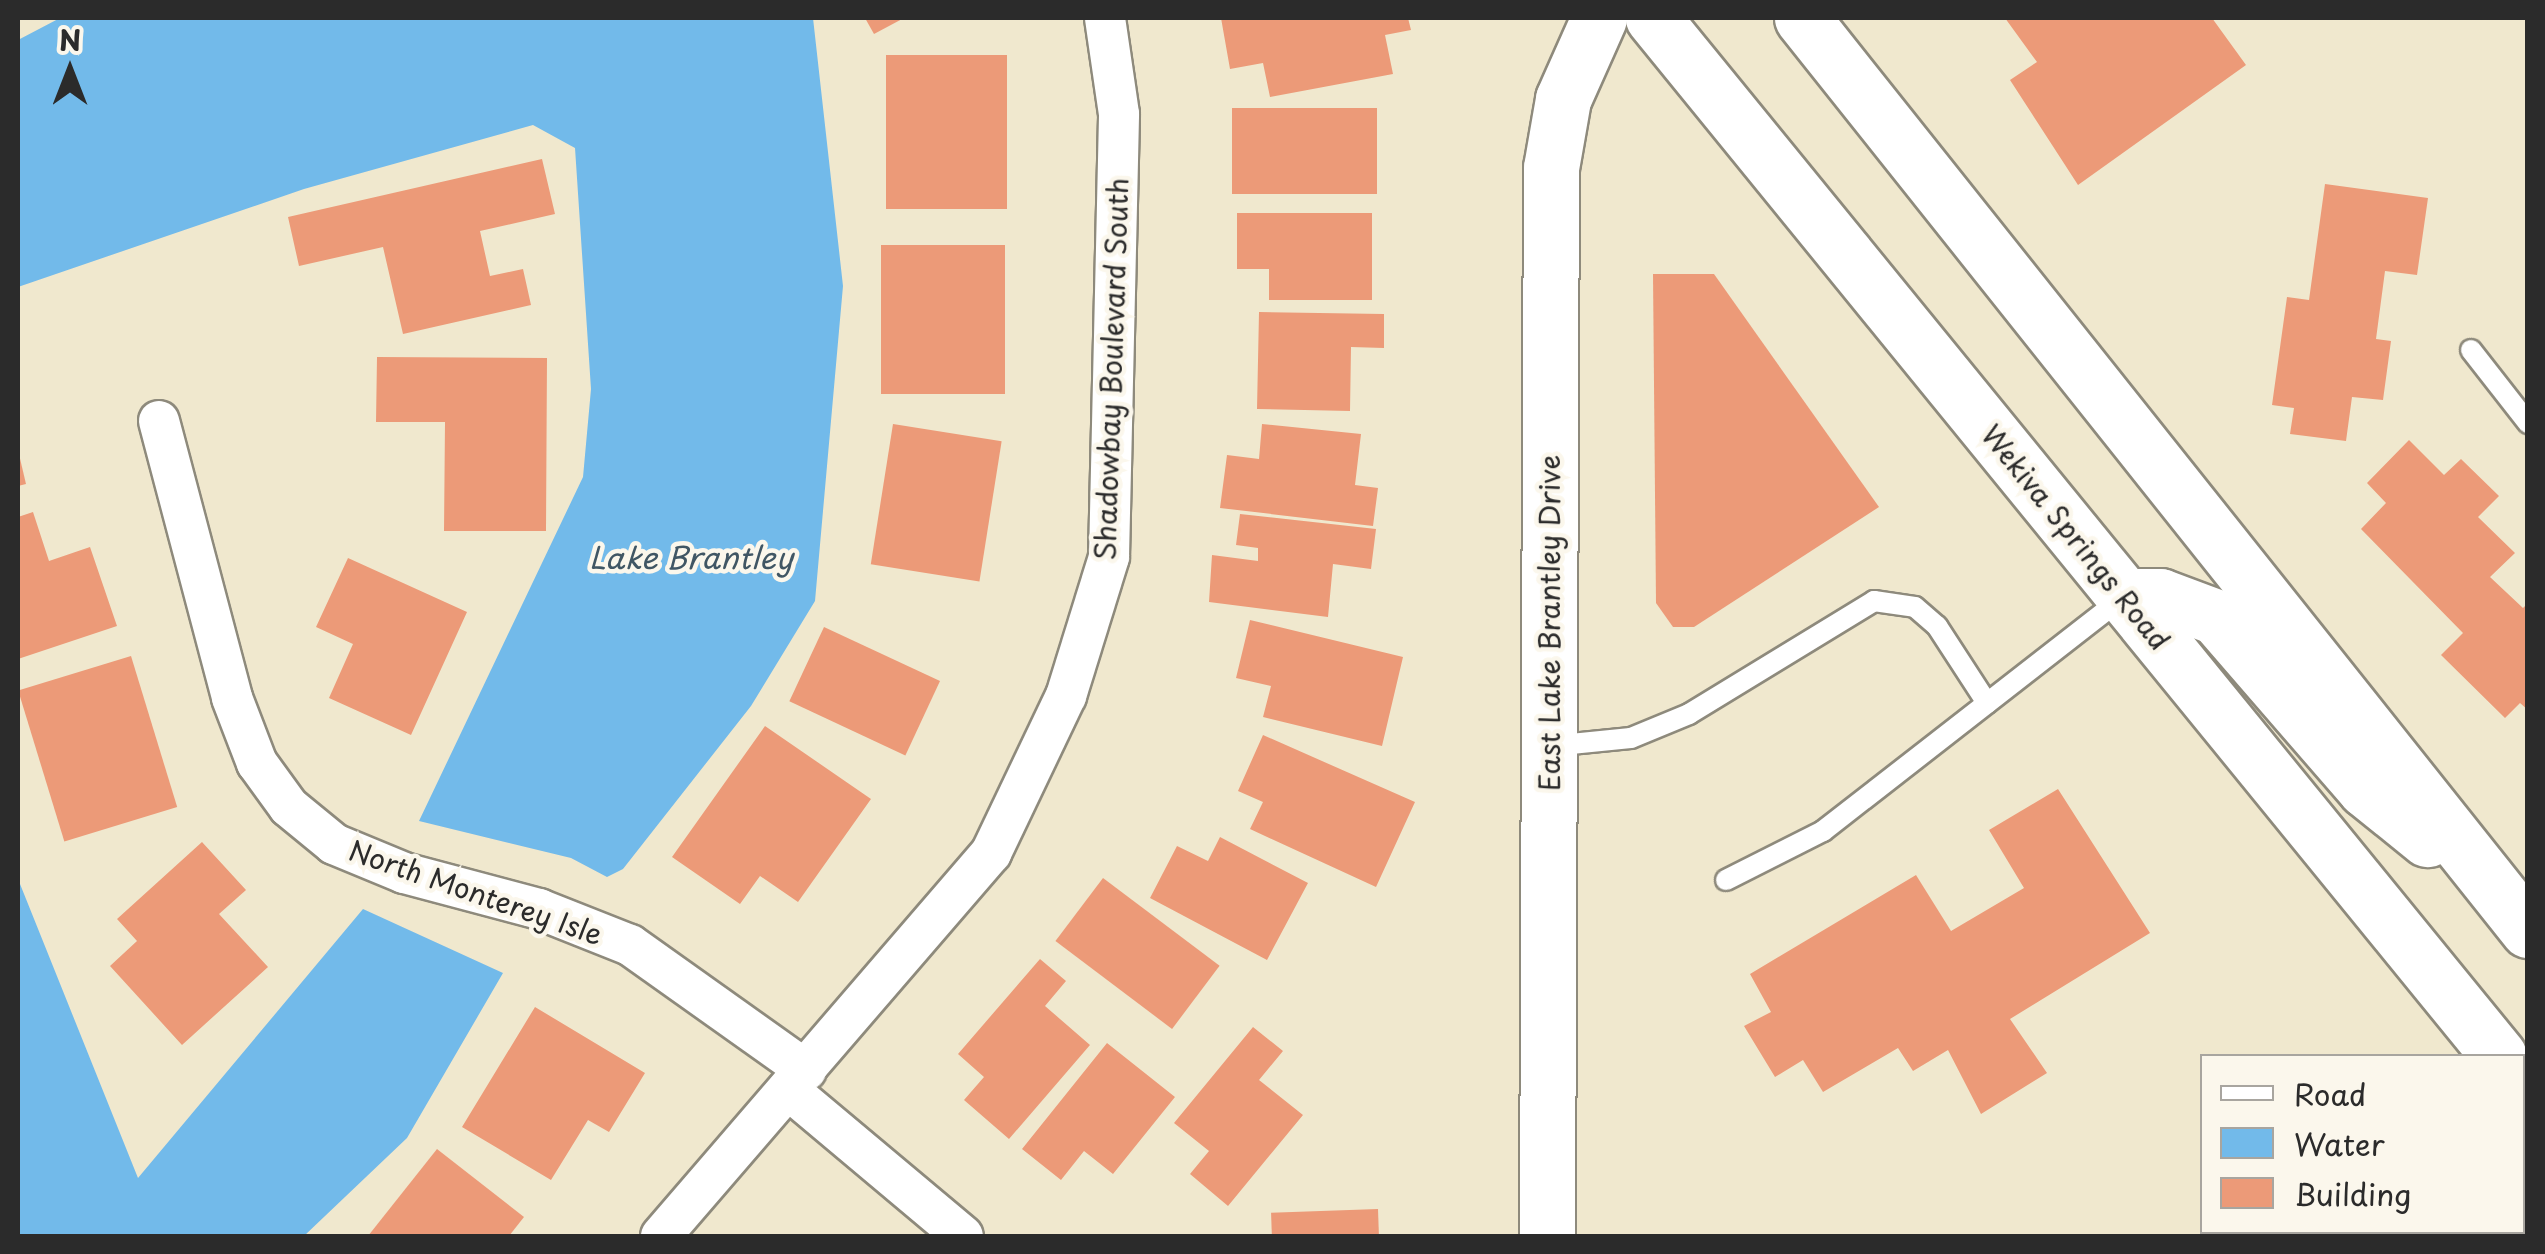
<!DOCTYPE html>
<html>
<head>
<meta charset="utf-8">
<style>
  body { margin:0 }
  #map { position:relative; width:2545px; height:1254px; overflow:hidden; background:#f0e8ce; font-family:"Playpen Sans",sans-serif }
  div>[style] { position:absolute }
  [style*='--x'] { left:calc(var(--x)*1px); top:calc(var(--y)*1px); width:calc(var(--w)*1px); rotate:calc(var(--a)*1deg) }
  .water>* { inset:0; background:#72baea }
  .building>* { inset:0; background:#ec9a78; transform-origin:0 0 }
  .roads { filter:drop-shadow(2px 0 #8e8a7c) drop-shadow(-2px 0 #8e8a7c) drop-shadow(0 2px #8e8a7c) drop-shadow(0 -2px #8e8a7c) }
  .lane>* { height:20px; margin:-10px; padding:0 10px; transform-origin:10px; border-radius:10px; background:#fff }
  .street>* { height:40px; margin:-20px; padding:0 20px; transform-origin:20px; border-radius:20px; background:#fff }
  .secondary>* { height:55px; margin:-27.5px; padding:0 27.5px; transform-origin:27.5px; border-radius:27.5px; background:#fff }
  span { translate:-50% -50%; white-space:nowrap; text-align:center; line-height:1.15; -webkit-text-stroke:9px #fbf7ec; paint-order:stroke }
  .street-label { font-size:28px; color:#2b2b2b }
  .water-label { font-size:30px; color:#405664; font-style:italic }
  .frame { position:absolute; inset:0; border:20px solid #2b2b2b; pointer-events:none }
  .legend { position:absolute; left:2200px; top:1054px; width:325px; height:180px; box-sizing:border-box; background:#fbf7ec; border:2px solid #a8a59f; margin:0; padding:12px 18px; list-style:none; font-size:30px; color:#2b2b2b }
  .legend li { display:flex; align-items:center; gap:20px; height:50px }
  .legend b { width:50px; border:2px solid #a8a59f }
  .north { position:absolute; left:20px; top:20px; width:100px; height:100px; -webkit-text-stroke:8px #fbf7ec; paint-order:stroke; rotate:0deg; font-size:28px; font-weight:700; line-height:40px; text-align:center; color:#2b2b2b }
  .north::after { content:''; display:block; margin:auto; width:35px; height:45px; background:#2b2b2b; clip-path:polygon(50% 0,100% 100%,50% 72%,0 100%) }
</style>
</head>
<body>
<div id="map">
  <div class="water">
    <div style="clip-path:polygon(60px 18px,813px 18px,843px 286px,815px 601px,751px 706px,623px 869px,607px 877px,571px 858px,419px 821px,583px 477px,591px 389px,575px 148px,533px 125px,304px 189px,18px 287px,18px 40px)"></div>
    <div style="clip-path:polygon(18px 879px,138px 1178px,363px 909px,503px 973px,407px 1138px,304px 1236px,18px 1236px)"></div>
  </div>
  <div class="building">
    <div style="clip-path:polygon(865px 18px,904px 18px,874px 34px)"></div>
    <div style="clip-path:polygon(1221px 18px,1408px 18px,1411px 30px,1385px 35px,1393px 74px,1270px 97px,1263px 63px,1230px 69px)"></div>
    <div style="clip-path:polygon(2005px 18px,2212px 18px,2246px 65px,2078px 185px,2010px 80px,2037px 62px)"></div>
    <div style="left:886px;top:55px;width:121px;height:154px"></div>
    <div style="left:1232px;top:108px;width:145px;height:86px"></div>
    <div style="clip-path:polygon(542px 159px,555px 214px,480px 231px,490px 276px,523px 269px,531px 305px,403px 334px,383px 247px,299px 266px,288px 217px)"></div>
    <div style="clip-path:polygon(2325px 184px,2428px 198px,2417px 275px,2385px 271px,2376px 339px,2391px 341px,2383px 400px,2352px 397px,2346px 441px,2290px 434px,2294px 408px,2272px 405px,2287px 297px,2309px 300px)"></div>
    <div style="clip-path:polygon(1237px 213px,1372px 213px,1372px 300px,1269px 300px,1269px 269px,1237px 269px)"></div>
    <div style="left:881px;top:245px;width:124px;height:149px"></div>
    <div style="clip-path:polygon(1653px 274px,1714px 274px,1879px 507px,1694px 627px,1673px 627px,1656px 603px)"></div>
    <div style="clip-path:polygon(1259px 312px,1384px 314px,1384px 348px,1351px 347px,1350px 411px,1257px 409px)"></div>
    <div style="clip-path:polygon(377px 357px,547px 358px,546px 531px,444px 531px,445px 422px,376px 422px)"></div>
    <div style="left:893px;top:424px;width:110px;height:142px;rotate:9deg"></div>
    <div style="clip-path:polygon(1262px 424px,1361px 434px,1355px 485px,1378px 488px,1373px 526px,1220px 508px,1227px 455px,1259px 459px)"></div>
    <div style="clip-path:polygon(2409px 440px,2444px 475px,2461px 459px,2499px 496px,2478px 517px,2515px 553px,2490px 577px,2523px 608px,2528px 603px,2528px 710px,2520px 703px,2505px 718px,2441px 655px,2463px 633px,2361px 529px,2386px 503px,2367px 483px)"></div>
    <div style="clip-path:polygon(18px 450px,26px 484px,18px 486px)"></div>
    <div style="clip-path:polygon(33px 512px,49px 561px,90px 547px,117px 626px,18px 659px,18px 517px)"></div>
    <div style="clip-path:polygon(1240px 514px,1376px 529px,1371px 569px,1333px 564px,1328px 617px,1209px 602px,1212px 555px,1258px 561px,1258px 548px,1236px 545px)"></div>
    <div style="clip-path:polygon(348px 558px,467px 612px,411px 735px,329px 698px,353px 644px,316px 627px)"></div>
    <div style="clip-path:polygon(1250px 620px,1403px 657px,1382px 746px,1263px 717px,1271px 686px,1236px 678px)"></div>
    <div style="left:824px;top:627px;width:128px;height:82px;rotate:25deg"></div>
    <div style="left:131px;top:656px;width:158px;height:118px;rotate:73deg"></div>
    <div style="clip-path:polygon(765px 726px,871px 799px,798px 902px,760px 876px,740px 904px,672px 857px)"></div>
    <div style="clip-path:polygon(1263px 735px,1415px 802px,1376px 887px,1250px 829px,1263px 802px,1238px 791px)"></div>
    <div style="clip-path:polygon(2058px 789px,2150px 933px,2010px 1019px,2047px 1073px,1981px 1114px,1948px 1050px,1913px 1071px,1898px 1048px,1823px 1092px,1803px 1060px,1775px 1077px,1744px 1026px,1771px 1012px,1750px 974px,1916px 875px,1951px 931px,2024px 888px,1989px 830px)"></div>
    <div style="clip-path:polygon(1220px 837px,1308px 883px,1267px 960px,1150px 898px,1177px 846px,1208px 861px)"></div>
    <div style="clip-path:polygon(202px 842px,246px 890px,219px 914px,268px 967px,182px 1045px,110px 966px,137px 941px,117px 919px)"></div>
    <div style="left:1103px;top:878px;width:146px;height:79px;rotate:37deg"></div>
    <div style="clip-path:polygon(1040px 959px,1066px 981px,1045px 1006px,1090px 1045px,1009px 1139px,964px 1100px,984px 1077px,958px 1054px)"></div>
    <div style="clip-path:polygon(535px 1007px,645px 1073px,609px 1132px,588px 1120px,551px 1180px,462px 1127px)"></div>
    <div style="clip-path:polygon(1253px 1027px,1283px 1051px,1259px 1080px,1303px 1115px,1228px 1206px,1190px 1174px,1209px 1151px,1174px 1123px)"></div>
    <div style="clip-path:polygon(1107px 1043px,1175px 1097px,1113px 1174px,1084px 1151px,1061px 1180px,1022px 1149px)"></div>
    <div style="clip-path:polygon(437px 1149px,524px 1217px,509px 1236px,368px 1236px)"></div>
    <div style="left:1378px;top:1209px;width:27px;height:107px;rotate:88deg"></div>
  </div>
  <div class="roads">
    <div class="lane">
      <div style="--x:2471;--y:350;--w:93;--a:52"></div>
      <div style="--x:1551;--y:746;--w:80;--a:-5.7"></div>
      <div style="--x:1631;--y:738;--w:63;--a:-22.5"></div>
      <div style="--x:1689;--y:714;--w:217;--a:-31.4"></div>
      <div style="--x:1874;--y:601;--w:41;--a:8.3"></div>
      <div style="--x:1915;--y:607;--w:29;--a:41"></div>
      <div style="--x:1937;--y:626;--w:92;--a:57"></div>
      <div style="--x:1726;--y:880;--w:109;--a:-26.8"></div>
      <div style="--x:1823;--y:831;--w:379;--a:-37.9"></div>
    </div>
    <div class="street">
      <div style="--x:159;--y:421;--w:286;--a:75.2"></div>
      <div style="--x:232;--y:698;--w:70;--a:69"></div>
      <div style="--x:257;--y:763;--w:54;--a:54"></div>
      <div style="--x:289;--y:807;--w:58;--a:39.4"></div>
      <div style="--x:334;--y:844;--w:76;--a:22.5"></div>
      <div style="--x:404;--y:873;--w:140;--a:14.9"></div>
      <div style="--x:539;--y:909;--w:98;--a:21.6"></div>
      <div style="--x:630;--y:945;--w:216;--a:35.4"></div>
      <div style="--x:789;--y:1090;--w:227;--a:40"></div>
      <div style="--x:661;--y:1236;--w:506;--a:-49.25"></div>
      <div style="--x:991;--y:853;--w:174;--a:-64.5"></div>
      <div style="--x:1066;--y:696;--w:145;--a:-72.8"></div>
      <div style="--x:1109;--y:557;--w:443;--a:-88.7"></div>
      <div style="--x:1119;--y:114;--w:97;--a:-98.3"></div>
    </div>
    <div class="secondary">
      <div style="--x:1653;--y:18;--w:1339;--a:50.82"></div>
      <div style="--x:1802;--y:18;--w:1166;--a:51.48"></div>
      <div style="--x:2125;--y:596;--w:35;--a:0"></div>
      <div style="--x:2160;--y:596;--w:60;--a:20.6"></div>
      <div style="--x:2216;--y:617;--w:228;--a:49.1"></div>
      <div style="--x:2365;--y:789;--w:80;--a:38.9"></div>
      <div style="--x:1547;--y:1236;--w:1068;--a:-89.79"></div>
      <div style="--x:1551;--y:168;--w:70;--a:-80.1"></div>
      <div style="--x:1563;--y:99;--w:89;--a:-66"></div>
    </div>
  </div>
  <div class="street-label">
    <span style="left:1111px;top:369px;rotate:-88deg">Shadowbay Boulevard South</span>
    <span style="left:2076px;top:537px;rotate:51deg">Wekiva Springs Road</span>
    <span style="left:1549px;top:623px;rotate:-90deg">East Lake Brantley Drive</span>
    <span style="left:476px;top:892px;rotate:19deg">North Monterey Isle</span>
  </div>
  <div class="water-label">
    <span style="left:691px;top:557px">Lake Brantley</span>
  </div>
  <div class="frame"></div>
  <ul class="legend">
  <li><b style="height:12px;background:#fff"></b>Road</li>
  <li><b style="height:28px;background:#72baea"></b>Water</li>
  <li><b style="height:28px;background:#ec9a78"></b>Building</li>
  </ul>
  <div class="north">N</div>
</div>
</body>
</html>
